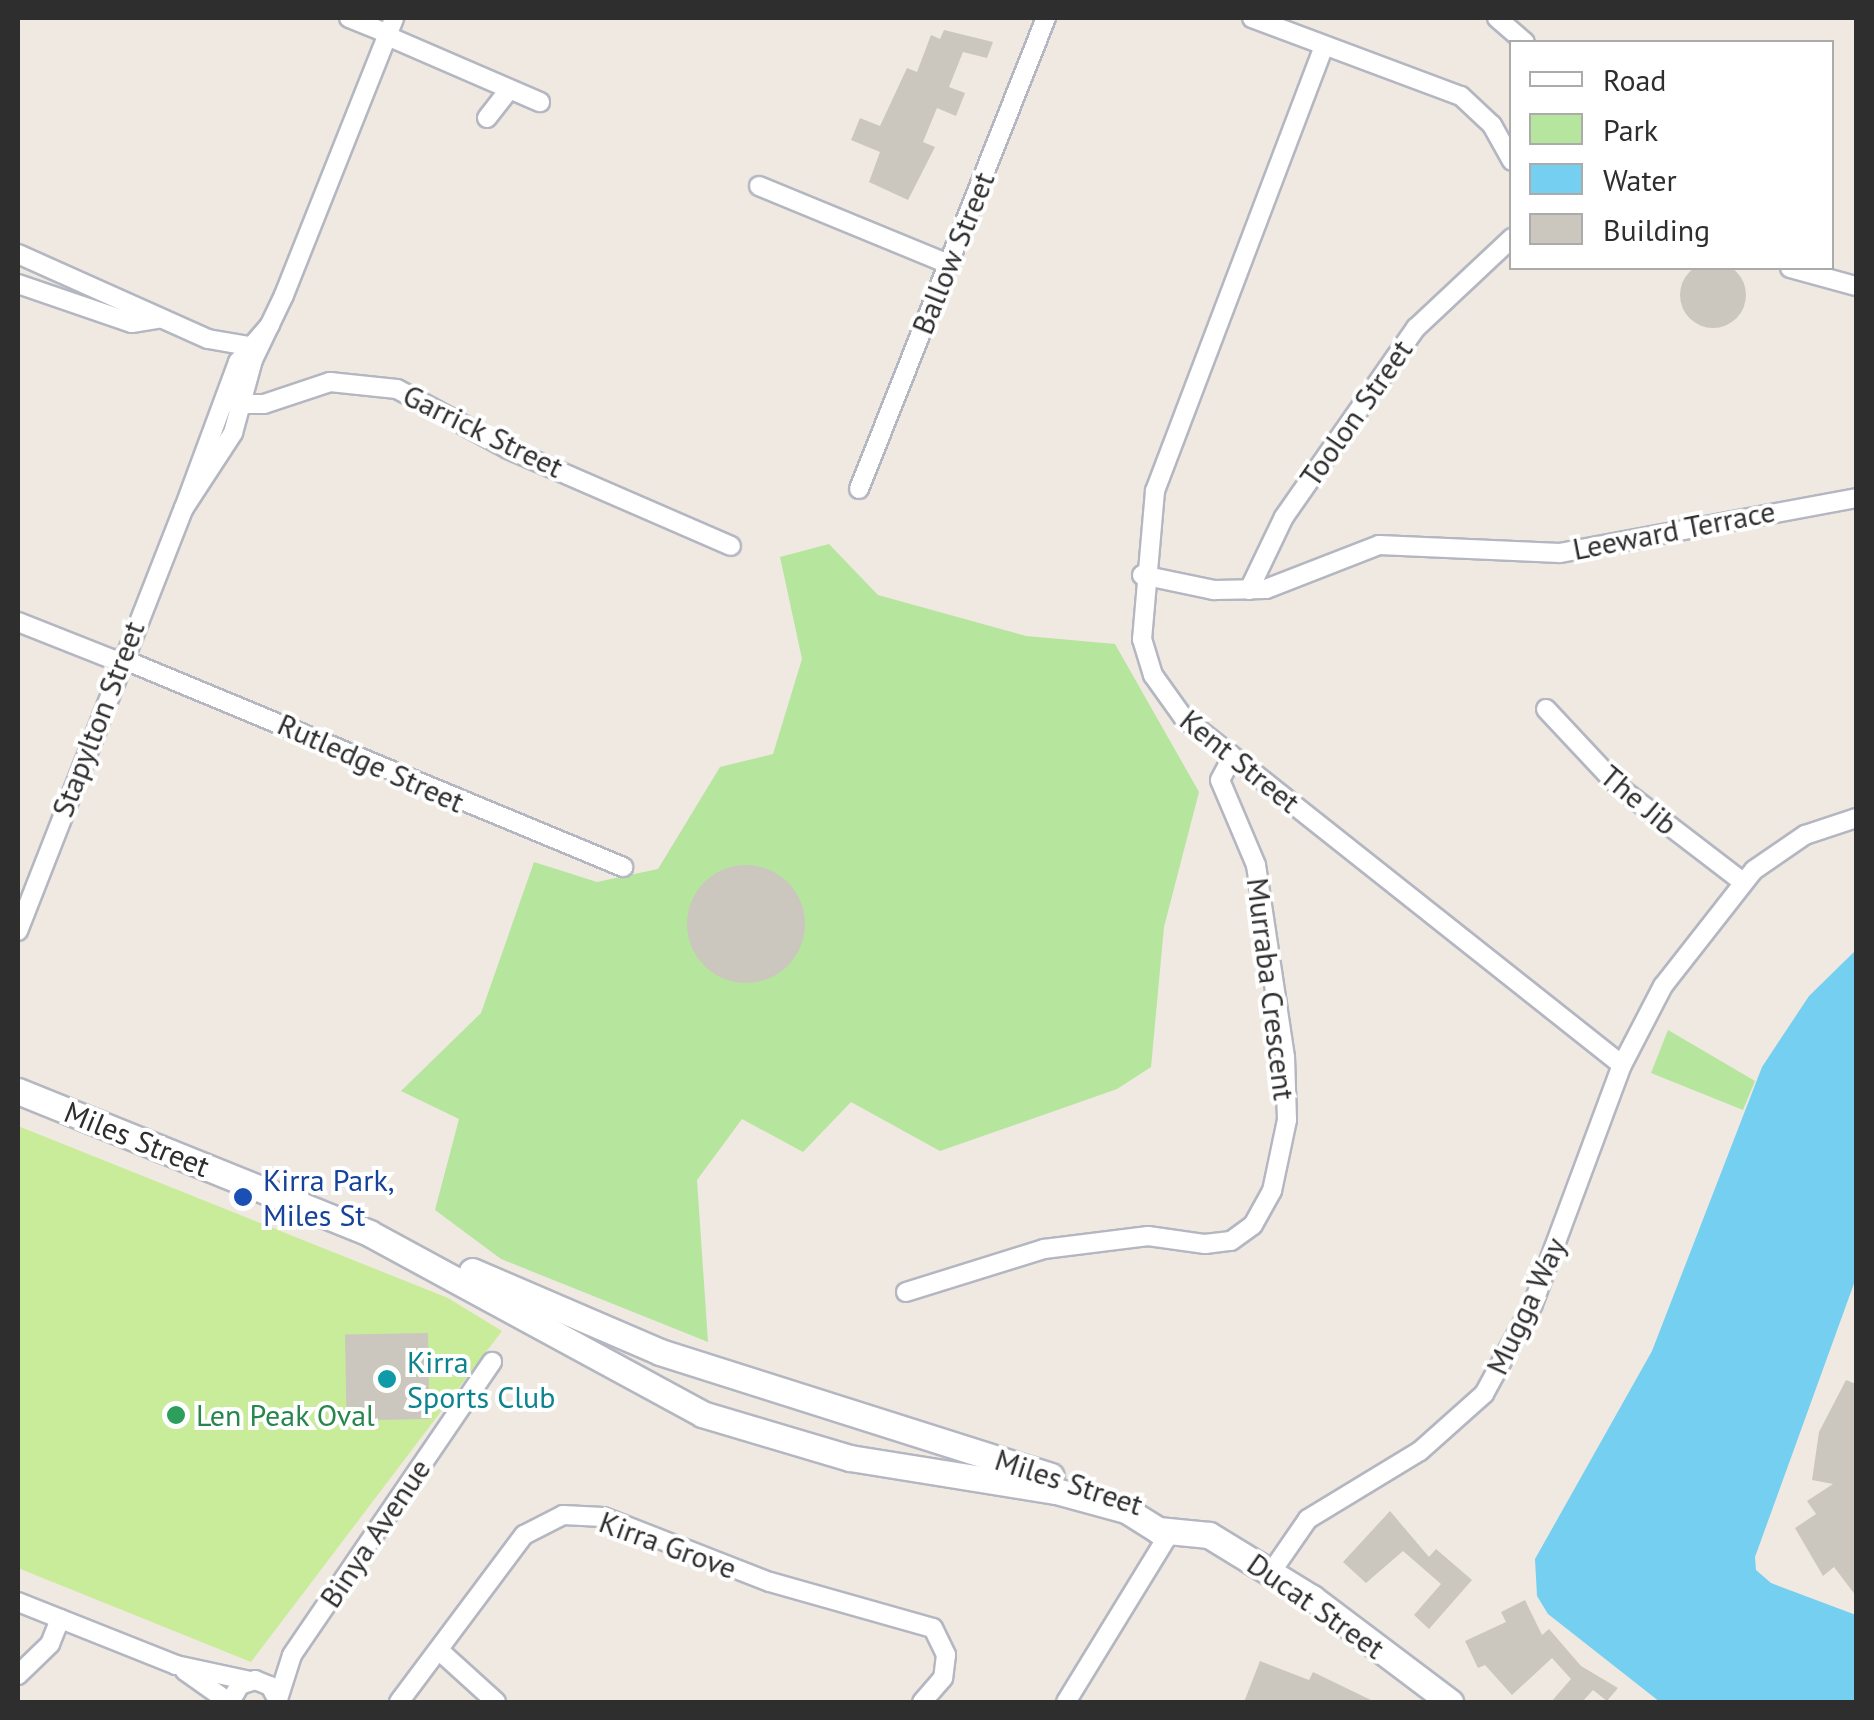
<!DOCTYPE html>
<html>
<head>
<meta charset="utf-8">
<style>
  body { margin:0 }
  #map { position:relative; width:1874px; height:1720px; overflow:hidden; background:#efe9e1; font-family:"PT Sans",sans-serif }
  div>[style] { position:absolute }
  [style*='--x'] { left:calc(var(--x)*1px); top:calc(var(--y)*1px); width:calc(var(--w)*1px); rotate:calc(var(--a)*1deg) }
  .green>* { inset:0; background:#b6e59e }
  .pitch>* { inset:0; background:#c9ec9a }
  .water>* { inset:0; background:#75cff0 }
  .building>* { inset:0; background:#cbc7bf; transform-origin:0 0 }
  .round { border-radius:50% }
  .roads { filter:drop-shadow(2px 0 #b4b7c1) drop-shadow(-2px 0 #b4b7c1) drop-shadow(0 2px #b4b7c1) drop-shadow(0 -2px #b4b7c1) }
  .street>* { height:18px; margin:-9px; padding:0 9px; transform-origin:9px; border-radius:9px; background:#fff }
  .secondary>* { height:25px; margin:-12.5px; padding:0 12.5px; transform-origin:12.5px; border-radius:12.5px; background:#fff }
  .dots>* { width:28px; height:28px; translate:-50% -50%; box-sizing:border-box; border:5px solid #fff; border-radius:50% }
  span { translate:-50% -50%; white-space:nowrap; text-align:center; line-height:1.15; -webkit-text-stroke:8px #fff; paint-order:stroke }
  .street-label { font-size:30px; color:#2e2e2e }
  .transit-label { font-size:30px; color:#164399 }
  .left { translate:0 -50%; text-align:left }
  .culture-label { font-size:30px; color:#0d838f }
  .leisure-label { font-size:30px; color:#27864d }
  .frame { position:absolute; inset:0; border:20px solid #2e2e2e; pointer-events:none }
  .legend { position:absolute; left:1509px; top:40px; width:325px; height:230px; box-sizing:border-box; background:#fff; border:2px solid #ababab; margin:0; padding:12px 18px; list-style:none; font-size:30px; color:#2e2e2e }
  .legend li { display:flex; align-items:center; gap:20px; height:50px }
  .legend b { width:50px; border:2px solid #ababab }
</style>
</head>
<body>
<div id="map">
  <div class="green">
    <div style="clip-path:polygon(829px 544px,878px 595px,1026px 636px,1115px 644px,1199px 792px,1164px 927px,1151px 1067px,1117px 1089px,940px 1151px,851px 1102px,803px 1152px,742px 1119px,697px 1180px,708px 1342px,501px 1259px,435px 1210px,459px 1119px,401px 1091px,481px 1013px,534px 862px,597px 882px,658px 869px,720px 767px,773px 754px,802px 659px,780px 557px)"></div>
    <div style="clip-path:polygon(1668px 1030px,1755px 1081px,1743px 1110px,1651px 1073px)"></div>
  </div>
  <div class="pitch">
    <div style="clip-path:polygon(18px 1126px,448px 1298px,502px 1331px,251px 1662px,18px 1568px)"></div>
  </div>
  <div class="water">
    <div style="clip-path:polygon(1856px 950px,1856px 1278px,1755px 1557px,1756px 1570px,1771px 1583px,1856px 1615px,1856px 1702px,1660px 1702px,1548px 1614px,1537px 1596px,1535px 1559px,1652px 1351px,1762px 1067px,1809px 996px)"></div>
  </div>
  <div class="building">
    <div style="clip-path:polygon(944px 30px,993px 42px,987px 58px,963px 52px,949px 87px,965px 93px,956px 116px,937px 108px,923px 142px,935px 147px,908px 200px,869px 182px,880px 152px,851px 140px,860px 118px,880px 126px,907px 68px,917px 72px,931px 35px,940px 39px)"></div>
    <div class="round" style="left:1680px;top:262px;width:66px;height:66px"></div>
    <div class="round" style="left:687px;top:865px;width:118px;height:118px"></div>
    <div style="left:428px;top:1333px;width:86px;height:83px;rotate:89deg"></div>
    <div style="clip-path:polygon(1846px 1380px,1856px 1384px,1856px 1596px,1834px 1567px,1823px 1576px,1795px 1528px,1816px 1514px,1807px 1501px,1833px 1484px,1812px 1480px,1819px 1432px)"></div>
    <div style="clip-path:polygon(1390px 1511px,1429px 1557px,1436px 1549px,1472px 1580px,1429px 1629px,1414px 1615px,1441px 1584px,1403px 1551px,1366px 1583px,1343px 1562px)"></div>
    <div style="clip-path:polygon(1525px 1600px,1542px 1635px,1549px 1629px,1581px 1666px,1618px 1688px,1607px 1701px,1593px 1690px,1582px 1702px,1551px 1702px,1571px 1679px,1552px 1658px,1512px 1695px,1485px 1665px,1478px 1668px,1465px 1641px,1506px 1622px,1501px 1612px)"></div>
    <div style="clip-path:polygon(1260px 1661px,1309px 1680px,1313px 1672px,1375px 1702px,1244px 1702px)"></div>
  </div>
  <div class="roads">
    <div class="street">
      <div style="--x:349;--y:18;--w:40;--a:22"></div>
      <div style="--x:1252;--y:18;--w:223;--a:20.5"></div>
      <div style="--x:1461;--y:96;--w:42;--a:43.1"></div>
      <div style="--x:1492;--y:125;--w:41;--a:60.9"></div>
      <div style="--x:1497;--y:18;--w:37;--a:41"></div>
      <div style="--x:385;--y:35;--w:169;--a:23.4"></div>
      <div style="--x:1324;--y:46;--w:476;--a:110.8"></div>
      <div style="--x:1155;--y:491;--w:149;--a:95"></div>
      <div style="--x:1142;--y:639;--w:38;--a:73"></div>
      <div style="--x:1153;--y:675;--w:52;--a:54.5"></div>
      <div style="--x:1183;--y:717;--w:560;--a:38.4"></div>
      <div style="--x:487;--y:118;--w:36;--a:-52"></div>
      <div style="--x:759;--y:186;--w:204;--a:22.4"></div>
      <div style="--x:18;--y:254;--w:208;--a:24.1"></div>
      <div style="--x:208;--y:339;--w:42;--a:9.7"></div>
      <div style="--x:249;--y:346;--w:8;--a:90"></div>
      <div style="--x:1790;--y:268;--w:68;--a:15.3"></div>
      <div style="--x:18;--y:284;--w:120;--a:18.9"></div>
      <div style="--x:132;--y:323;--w:26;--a:-9"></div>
      <div style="--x:270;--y:325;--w:49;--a:130.9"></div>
      <div style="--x:238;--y:362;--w:156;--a:110.3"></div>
      <div style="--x:184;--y:508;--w:90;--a:-56.8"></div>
      <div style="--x:233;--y:433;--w:76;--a:-74.7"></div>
      <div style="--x:253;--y:360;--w:72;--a:-64.5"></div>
      <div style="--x:284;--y:295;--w:298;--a:-68.3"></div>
      <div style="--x:234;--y:404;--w:30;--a:0"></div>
      <div style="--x:264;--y:404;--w:70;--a:-18.4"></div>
      <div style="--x:330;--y:382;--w:67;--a:6"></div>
      <div style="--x:397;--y:389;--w:126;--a:28.4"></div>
      <div style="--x:508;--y:449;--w:243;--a:23.5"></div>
      <div style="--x:859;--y:489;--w:507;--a:-68.35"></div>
      <div style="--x:1142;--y:575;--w:74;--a:11.8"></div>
      <div style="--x:1214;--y:590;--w:52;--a:-1.1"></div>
      <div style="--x:1266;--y:589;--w:121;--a:-21.3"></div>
      <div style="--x:1379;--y:545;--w:181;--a:2.5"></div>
      <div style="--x:1560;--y:553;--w:301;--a:-10.5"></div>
      <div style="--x:1249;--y:590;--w:81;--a:-64.4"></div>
      <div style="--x:1284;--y:517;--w:231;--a:-55.1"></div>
      <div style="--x:1416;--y:328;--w:132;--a:-43.2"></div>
      <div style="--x:18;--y:622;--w:109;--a:21.6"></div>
      <div style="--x:120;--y:658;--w:545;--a:22.56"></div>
      <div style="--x:1546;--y:709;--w:107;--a:46.9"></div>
      <div style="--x:1619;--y:787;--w:156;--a:37.5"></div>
      <div style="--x:18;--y:931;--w:454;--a:-68.6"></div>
      <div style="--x:906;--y:1292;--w:145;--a:-17.3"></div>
      <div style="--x:1044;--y:1249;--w:105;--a:-7.1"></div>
      <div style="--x:1148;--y:1236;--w:58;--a:8"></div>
      <div style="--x:1205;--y:1244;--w:26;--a:-7"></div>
      <div style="--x:1231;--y:1241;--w:27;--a:-36"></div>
      <div style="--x:1253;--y:1225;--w:39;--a:-61"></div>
      <div style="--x:1272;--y:1191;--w:73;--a:-78.1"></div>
      <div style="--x:1287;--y:1120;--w:63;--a:-91.8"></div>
      <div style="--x:1285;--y:1057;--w:194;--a:-98.6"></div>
      <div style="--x:1256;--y:865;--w:92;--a:-113"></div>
      <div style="--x:1220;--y:780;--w:26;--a:-62"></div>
      <div style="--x:1272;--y:1571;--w:63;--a:-55.3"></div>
      <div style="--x:1308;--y:1519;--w:131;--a:-31.3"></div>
      <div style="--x:1420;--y:1451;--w:86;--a:-41.7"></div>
      <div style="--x:1484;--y:1394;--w:102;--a:-61.4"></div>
      <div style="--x:1533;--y:1304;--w:255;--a:-69.6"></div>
      <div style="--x:1622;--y:1065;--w:89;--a:-62.6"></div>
      <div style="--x:1663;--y:986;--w:147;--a:-51.9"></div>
      <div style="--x:1754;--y:870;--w:62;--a:-34.5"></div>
      <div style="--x:1805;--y:835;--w:54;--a:-18.4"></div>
      <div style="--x:18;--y:1602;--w:170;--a:21.7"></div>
      <div style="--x:176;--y:1665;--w:76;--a:12.2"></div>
      <div style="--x:442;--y:1653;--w:73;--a:42.2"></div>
      <div style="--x:185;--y:1671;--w:54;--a:35.2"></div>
      <div style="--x:18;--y:1675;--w:45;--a:-44.1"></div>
      <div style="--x:50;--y:1644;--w:27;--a:-68"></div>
      <div style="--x:278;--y:1699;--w:46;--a:-72.3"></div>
      <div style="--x:292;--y:1655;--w:355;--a:-55.7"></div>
      <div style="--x:230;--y:1702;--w:20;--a:-60"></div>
      <div style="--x:240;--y:1685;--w:16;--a:-18"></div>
      <div style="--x:255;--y:1680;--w:16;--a:22"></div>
      <div style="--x:270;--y:1686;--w:18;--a:61"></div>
      <div style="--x:399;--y:1702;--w:209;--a:-53.2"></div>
      <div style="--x:524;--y:1535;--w:44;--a:-27.1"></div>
      <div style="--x:563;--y:1515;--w:40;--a:2.9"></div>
      <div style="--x:603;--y:1517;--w:179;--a:21.3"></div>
      <div style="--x:770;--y:1582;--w:169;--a:15.8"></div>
      <div style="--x:933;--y:1628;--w:30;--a:64"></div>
      <div style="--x:946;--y:1655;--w:23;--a:97"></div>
      <div style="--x:943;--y:1678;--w:32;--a:131"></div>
      <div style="--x:1066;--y:1702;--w:203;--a:-58.5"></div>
    </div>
    <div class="secondary">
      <div style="--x:18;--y:1091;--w:379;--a:22"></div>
      <div style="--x:369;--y:1233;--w:379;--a:28.5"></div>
      <div style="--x:702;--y:1414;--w:154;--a:16.6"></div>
      <div style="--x:850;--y:1458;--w:209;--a:9.1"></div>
      <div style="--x:1056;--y:1491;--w:73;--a:15.2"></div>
      <div style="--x:1126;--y:1510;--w:38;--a:32"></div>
      <div style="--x:1158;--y:1530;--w:51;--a:5.6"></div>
      <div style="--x:1209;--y:1535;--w:121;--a:31.5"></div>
      <div style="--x:1312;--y:1598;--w:173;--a:37"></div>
      <div style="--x:472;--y:1271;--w:205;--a:23.3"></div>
      <div style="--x:660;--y:1352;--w:410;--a:17.6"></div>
    </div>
  </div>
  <div class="dots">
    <div style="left:243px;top:1197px;background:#1a4fb4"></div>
    <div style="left:387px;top:1379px;background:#0f9aa8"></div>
    <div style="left:176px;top:1415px;background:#2e9e5b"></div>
  </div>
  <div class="street-label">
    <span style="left:953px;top:253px;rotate:-68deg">Ballow Street</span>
    <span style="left:1356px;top:413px;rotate:-55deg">Toolon Street</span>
    <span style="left:483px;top:431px;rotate:26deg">Garrick Street</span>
    <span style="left:1674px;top:530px;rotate:-11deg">Leeward Terrace</span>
    <span style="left:98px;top:719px;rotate:-69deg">Stapylton Street</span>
    <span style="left:1240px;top:761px;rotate:39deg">Kent Street</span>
    <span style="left:371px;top:763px;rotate:24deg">Rutledge Street</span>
    <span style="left:1639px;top:800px;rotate:40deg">The Jib</span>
    <span style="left:1271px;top:989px;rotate:83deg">Murraba Crescent</span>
    <span style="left:137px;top:1139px;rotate:22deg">Miles Street</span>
    <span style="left:1526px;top:1306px;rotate:-65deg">Mugga Way</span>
    <span style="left:1069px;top:1482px;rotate:18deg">Miles Street</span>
    <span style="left:375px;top:1533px;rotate:-56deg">Binya Avenue</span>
    <span style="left:668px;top:1545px;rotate:20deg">Kirra Grove</span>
    <span style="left:1316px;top:1606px;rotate:35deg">Ducat Street</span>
  </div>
  <div class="transit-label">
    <span class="left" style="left:263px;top:1197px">Kirra Park,<br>Miles St</span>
  </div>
  <div class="culture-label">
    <span class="left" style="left:407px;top:1379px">Kirra<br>Sports Club</span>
  </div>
  <div class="leisure-label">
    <span class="left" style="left:196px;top:1415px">Len Peak Oval</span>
  </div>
  <div class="frame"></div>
  <ul class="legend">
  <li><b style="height:12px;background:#fff"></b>Road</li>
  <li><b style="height:28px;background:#b6e59e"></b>Park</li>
  <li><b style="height:28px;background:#75cff0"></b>Water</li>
  <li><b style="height:28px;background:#cbc7bf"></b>Building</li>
  </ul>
</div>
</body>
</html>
